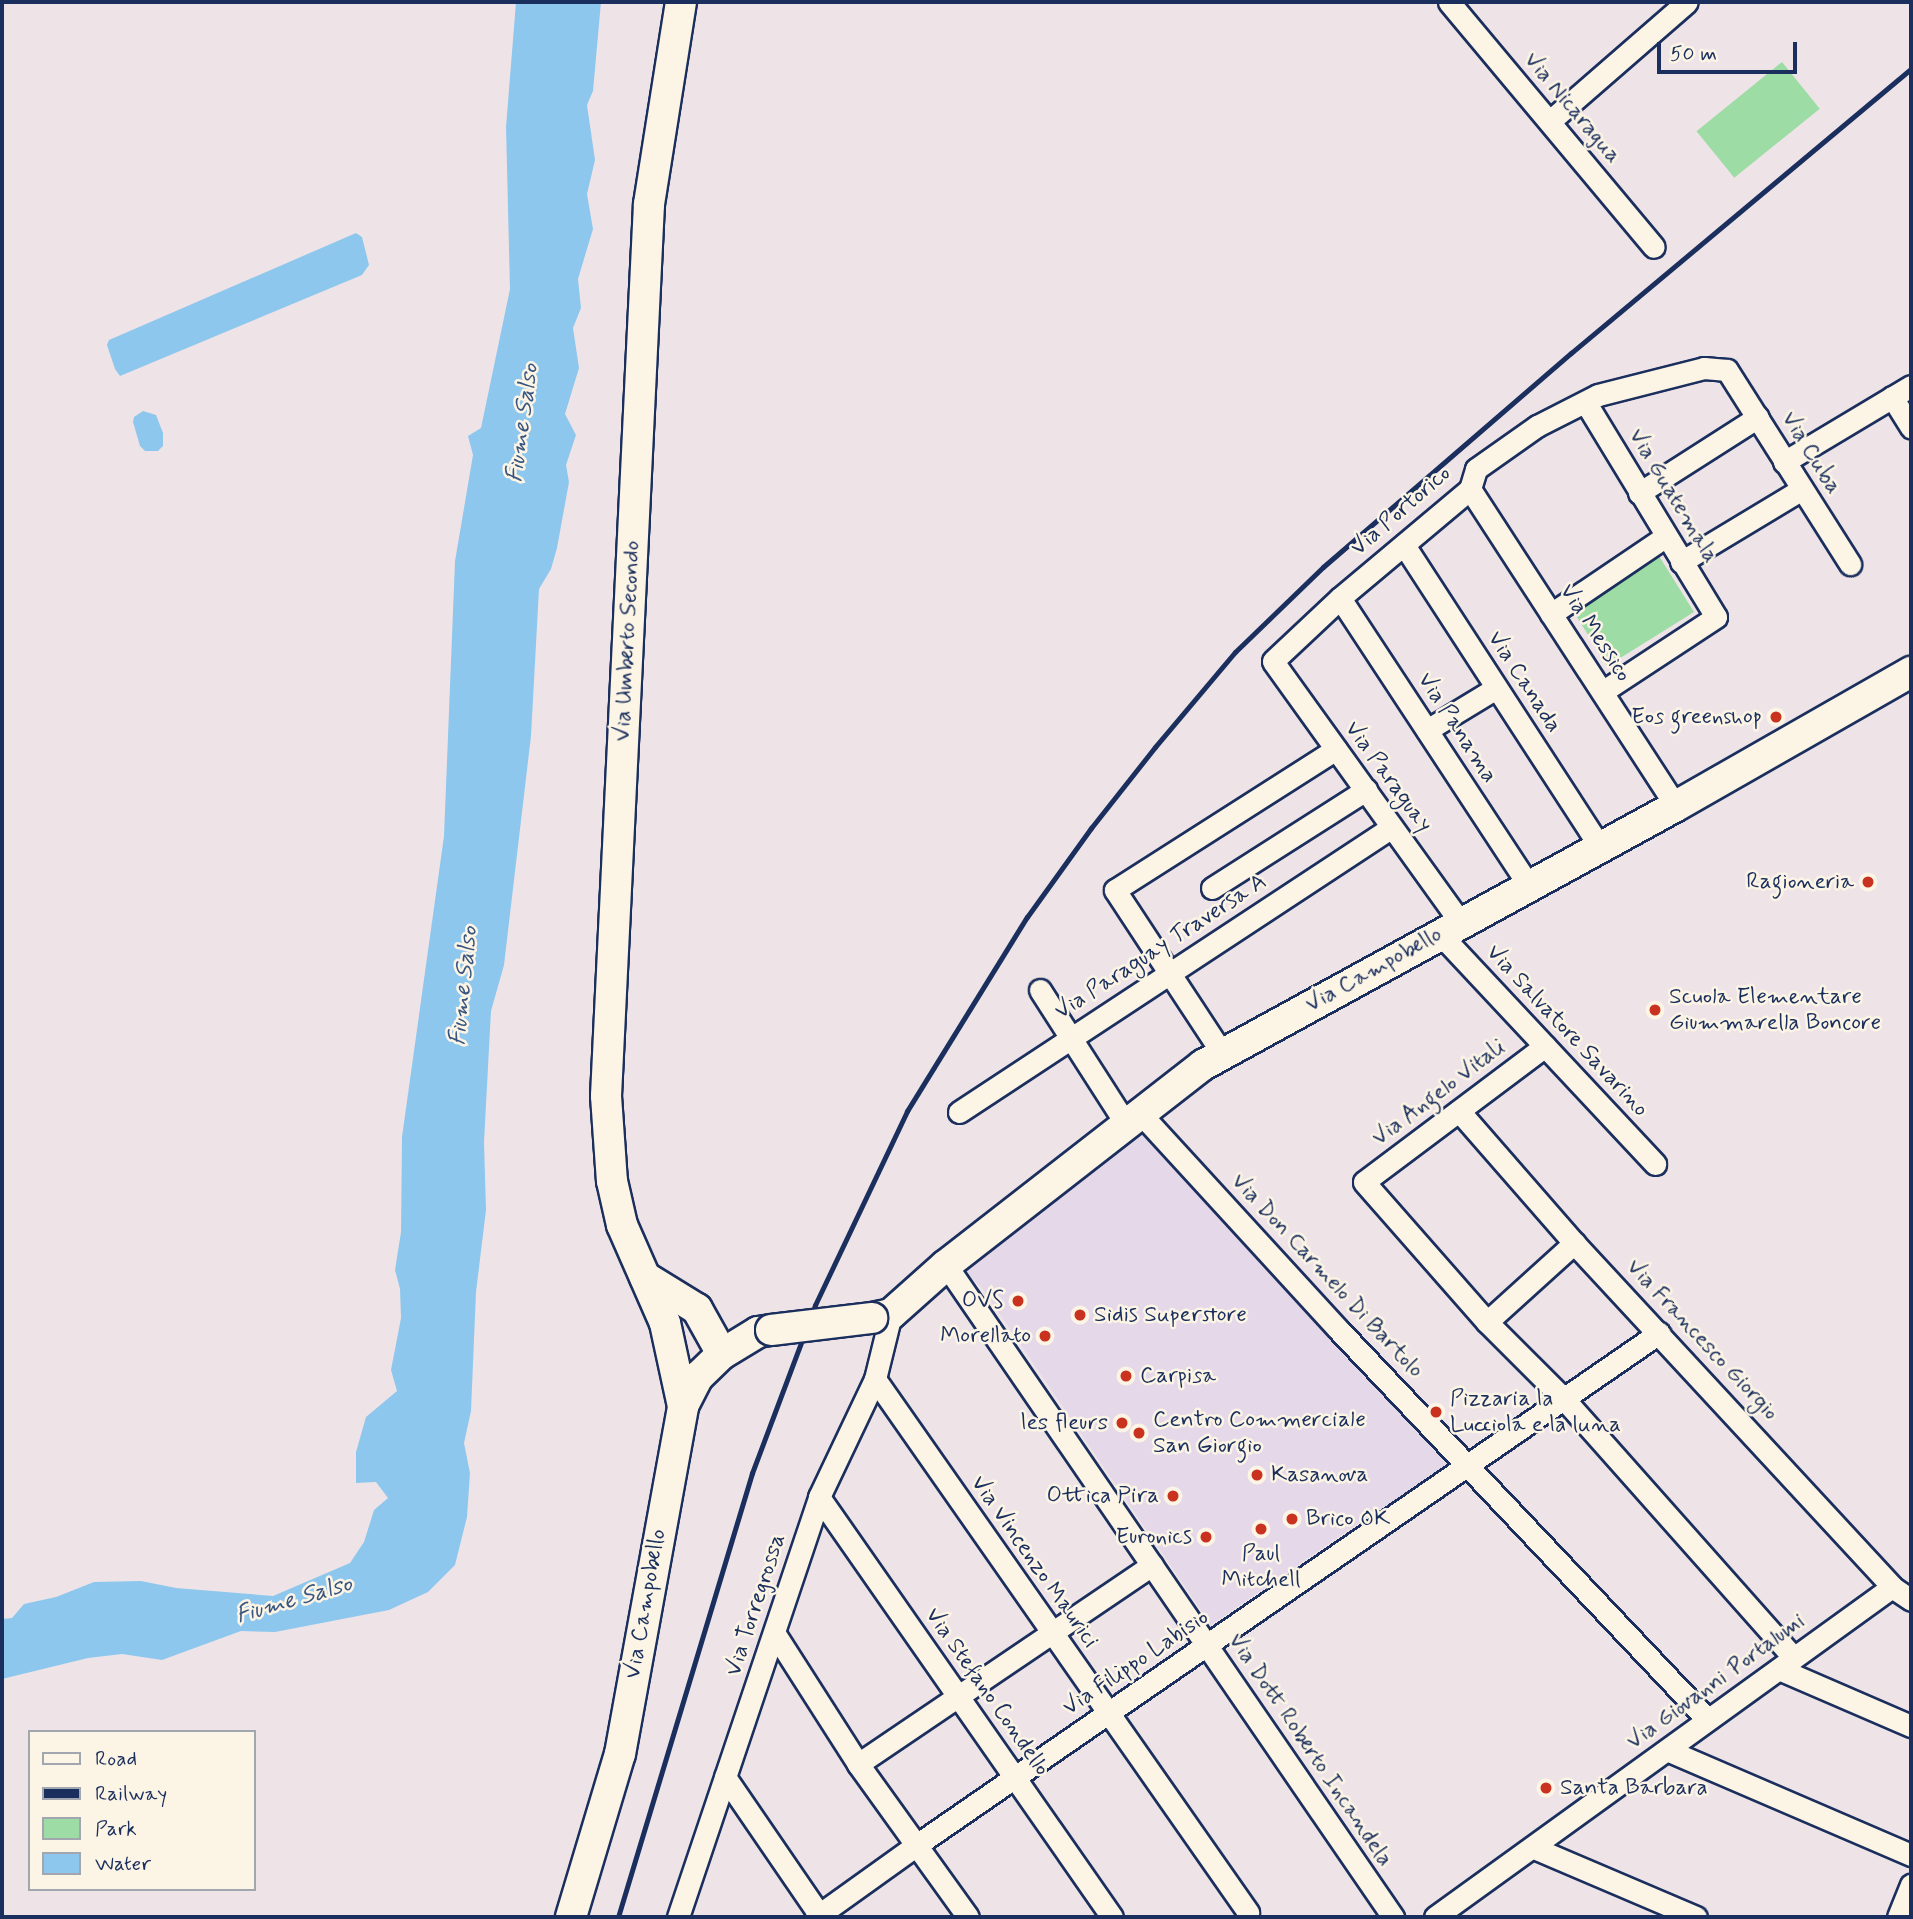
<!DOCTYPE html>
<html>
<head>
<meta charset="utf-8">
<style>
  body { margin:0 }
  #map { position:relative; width:1913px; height:1919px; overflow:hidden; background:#eee4e7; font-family:Mynerve,sans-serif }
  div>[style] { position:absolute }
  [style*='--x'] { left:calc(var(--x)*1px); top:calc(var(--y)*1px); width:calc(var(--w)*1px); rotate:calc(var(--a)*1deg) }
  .built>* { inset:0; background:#e4d8e9 }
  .green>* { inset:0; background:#9ddca5; transform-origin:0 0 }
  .water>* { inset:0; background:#8ec7ed }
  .roads { filter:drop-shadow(2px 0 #1b2f5e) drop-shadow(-2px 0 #1b2f5e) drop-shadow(0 2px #1b2f5e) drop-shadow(0 -2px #1b2f5e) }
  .minor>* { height:21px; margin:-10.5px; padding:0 10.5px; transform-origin:10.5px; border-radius:10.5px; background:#fcf5e5 }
  .secondary>* { height:30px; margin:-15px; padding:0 15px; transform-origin:15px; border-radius:15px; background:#fcf5e5 }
  .rail>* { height:5px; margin:-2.5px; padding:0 2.5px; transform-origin:2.5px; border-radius:2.5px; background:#1b2f5e }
  .bridges { filter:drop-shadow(2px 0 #1b2f5e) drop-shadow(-2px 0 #1b2f5e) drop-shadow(0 2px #1b2f5e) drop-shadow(0 -2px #1b2f5e) }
  .secondary-bridge>* { height:30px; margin:-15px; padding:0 15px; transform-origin:15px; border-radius:15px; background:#fcf5e5 }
  .dots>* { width:19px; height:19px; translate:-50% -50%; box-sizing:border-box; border:4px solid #fcf5e5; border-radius:50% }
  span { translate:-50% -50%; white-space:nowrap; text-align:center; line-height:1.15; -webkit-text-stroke:5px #fcf5e5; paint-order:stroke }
  .street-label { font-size:23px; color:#1b2f5e }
  .poi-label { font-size:23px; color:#1b2f5e }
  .right { translate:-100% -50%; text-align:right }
  .left { translate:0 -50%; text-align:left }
  .water-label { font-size:24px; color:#385582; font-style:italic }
  .frame { position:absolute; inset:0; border:4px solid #1b2f5e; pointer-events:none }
  .legend { position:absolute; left:28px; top:1730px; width:228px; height:161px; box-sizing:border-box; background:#fcf5e5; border:2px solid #a2a6af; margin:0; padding:9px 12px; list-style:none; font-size:21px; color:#1b2f5e }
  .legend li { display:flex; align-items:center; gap:14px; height:35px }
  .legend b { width:35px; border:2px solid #a2a6af }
  .scale { position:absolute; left:1657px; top:42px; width:140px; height:32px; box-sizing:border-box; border:4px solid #1b2f5e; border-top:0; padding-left:9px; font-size:21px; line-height:24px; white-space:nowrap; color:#1b2f5e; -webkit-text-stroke:5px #fcf5e5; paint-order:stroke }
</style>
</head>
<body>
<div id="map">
  <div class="built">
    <div style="clip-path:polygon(1135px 1121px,1449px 1467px,1357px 1524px,1211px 1625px,982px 1288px,956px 1264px)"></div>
  </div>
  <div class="green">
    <div style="left:1782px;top:62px;width:60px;height:110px;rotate:51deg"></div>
    <div style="left:1659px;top:556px;width:66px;height:102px;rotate:58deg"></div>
  </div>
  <div class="water">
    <div style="clip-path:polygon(516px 2px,601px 2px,593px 91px,587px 105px,595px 160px,587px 194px,593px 229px,578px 279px,581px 308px,573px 328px,579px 368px,565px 414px,576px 435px,566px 465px,569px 482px,557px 548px,551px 569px,539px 589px,531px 736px,504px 965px,491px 1011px,484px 1142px,486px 1210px,476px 1292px,471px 1411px,464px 1443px,470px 1473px,467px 1517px,455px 1565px,428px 1592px,389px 1610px,275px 1632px,241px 1631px,162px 1660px,122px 1654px,88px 1658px,2px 1679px,2px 1619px,12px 1618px,24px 1604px,56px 1597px,94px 1582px,141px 1581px,176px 1588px,273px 1596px,350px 1563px,364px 1542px,374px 1510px,388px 1498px,376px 1482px,356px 1483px,356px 1452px,366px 1417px,397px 1391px,391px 1370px,401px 1318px,400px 1289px,395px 1270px,401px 1232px,402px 1137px,444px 836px,455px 561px,473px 455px,468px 436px,481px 428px,510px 289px,506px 127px)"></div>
    <div style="clip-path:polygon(356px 233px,362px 237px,369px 265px,362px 275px,120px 376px,115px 369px,107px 345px,109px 340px)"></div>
    <div style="clip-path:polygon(143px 411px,156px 415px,163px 433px,163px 446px,158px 451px,145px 451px,140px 446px,133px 422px,134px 417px)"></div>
  </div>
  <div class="roads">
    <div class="minor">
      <div style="--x:1449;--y:2;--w:319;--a:50.1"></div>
      <div style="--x:1550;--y:121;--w:181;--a:-41"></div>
      <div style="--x:1892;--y:397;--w:36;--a:58"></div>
      <div style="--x:1586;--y:403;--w:250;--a:58.7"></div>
      <div style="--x:1716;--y:617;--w:136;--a:146.7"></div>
      <div style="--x:1784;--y:462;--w:148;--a:-30.9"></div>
      <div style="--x:1470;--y:489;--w:378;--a:57"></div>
      <div style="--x:1639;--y:493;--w:141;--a:-32.6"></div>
      <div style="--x:1404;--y:545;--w:360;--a:57"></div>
      <div style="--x:1681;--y:562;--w:141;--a:-31.1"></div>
      <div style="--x:1340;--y:598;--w:344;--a:56.7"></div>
      <div style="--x:1551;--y:614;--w:139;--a:-34.1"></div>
      <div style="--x:1427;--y:730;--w:81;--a:-31.3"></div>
      <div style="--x:1212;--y:888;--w:183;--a:-32.5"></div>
      <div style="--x:1461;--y:923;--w:322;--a:-125.7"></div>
      <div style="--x:1273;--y:661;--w:92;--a:-43.2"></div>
      <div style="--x:1340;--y:598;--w:170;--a:-40"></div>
      <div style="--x:1470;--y:489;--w:21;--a:-73"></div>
      <div style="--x:1476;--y:469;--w:75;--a:-35.2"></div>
      <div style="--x:1537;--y:426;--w:68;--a:-26.9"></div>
      <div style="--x:1598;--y:395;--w:109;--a:-14.3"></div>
      <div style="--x:1704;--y:368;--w:23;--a:5"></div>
      <div style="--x:1727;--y:370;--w:230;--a:57.6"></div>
      <div style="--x:1440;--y:934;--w:315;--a:46.9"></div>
      <div style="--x:1040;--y:990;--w:159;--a:57.3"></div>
      <div style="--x:1545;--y:1046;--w:226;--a:143.1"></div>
      <div style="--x:1364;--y:1182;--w:186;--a:48.7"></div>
      <div style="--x:1487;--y:1322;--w:109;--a:45"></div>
      <div style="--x:1564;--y:1399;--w:346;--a:48.4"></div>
      <div style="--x:1222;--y:1053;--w:195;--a:-123.3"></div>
      <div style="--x:1115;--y:890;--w:262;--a:-32.5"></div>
      <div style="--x:1459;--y:1111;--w:175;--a:48.9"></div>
      <div style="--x:1574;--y:1243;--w:468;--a:47.2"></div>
      <div style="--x:1892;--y:1587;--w:23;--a:34"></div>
      <div style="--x:959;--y:1112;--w:518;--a:-33.35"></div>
      <div style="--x:1140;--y:1113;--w:292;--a:47.5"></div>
      <div style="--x:1337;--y:1328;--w:538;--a:46.58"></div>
      <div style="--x:946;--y:1265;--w:791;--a:55.57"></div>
      <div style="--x:1487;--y:1322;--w:118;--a:-42.2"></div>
      <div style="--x:875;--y:1379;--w:651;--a:55.02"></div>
      <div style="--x:819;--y:1497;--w:512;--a:55.1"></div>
      <div style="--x:775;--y:1634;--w:154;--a:57.4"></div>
      <div style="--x:858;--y:1764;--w:188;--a:54.3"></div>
      <div style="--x:1779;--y:1669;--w:144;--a:23.4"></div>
      <div style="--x:1667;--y:1750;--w:266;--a:23.3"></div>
      <div style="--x:858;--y:1764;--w:355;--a:-34.1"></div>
      <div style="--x:725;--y:1777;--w:170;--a:55.6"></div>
      <div style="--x:1534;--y:1848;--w:176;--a:23.1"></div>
      <div style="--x:678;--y:1917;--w:443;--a:-71.4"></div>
      <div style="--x:819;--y:1497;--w:131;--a:-64.6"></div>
      <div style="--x:875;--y:1379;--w:67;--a:-76.2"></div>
      <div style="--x:816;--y:1917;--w:122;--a:-35.6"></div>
      <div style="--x:915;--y:1846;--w:904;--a:-34.59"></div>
      <div style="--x:1435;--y:1917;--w:564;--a:-35.83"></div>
      <div style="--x:1898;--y:1917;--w:35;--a:-68"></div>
    </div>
    <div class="secondary">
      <div style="--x:681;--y:2;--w:205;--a:99"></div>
      <div style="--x:649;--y:204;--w:893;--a:92.76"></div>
      <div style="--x:606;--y:1096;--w:85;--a:86"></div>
      <div style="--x:612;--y:1181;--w:45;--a:77.2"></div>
      <div style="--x:622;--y:1225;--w:107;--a:66.3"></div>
      <div style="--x:665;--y:1323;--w:85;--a:77.8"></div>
      <div style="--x:645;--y:1277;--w:61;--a:31.6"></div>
      <div style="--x:697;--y:1309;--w:51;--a:60.9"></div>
      <div style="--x:872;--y:1318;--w:19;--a:-12"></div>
      <div style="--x:891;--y:1314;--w:74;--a:-41.7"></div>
      <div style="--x:946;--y:1265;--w:326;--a:-37.9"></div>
      <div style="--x:1203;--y:1065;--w:539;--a:-28.7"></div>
      <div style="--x:1676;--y:806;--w:271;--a:-29.7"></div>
      <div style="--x:571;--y:1917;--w:170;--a:-73.3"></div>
      <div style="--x:620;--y:1754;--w:354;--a:-79.7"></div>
      <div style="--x:683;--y:1406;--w:33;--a:-63"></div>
      <div style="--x:698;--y:1377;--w:33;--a:-44"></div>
      <div style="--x:722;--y:1354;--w:42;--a:-31.4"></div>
      <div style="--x:758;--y:1332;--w:13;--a:-9"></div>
    </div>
  </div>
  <div class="rail">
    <div style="--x:618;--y:1917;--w:464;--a:-73.2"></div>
    <div style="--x:752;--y:1473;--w:179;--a:-69.4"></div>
    <div style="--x:815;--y:1305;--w:215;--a:-64.6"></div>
    <div style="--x:907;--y:1111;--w:228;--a:-58.3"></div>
    <div style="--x:1027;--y:917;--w:110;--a:-54.3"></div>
    <div style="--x:1091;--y:828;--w:103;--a:-51.7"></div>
    <div style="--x:1155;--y:747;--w:124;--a:-49.9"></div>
    <div style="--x:1235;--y:652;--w:122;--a:-44"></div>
    <div style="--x:1323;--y:567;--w:328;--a:-40.8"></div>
    <div style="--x:1571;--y:353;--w:443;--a:-39.9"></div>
  </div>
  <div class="bridges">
    <div class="secondary-bridge">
      <div style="--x:771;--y:1330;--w:102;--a:-6.8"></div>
    </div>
  </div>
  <div class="dots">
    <div style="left:1776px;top:717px;background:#c8321e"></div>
    <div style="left:1868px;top:882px;background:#c8321e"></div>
    <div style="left:1655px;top:1010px;background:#c8321e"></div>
    <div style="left:1018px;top:1301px;background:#c8321e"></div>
    <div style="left:1080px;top:1315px;background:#c8321e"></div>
    <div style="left:1045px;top:1336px;background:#c8321e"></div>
    <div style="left:1126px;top:1376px;background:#c8321e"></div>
    <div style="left:1436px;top:1412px;background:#c8321e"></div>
    <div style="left:1122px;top:1423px;background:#c8321e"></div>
    <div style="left:1139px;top:1433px;background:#c8321e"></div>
    <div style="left:1257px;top:1475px;background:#c8321e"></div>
    <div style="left:1173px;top:1496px;background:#c8321e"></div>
    <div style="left:1292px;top:1519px;background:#c8321e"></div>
    <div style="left:1261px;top:1529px;background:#c8321e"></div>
    <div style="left:1206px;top:1537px;background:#c8321e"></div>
    <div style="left:1546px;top:1788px;background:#c8321e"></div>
  </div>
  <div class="street-label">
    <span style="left:1572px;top:108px;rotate:50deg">Via Nicaragua</span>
    <span style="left:1811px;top:453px;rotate:58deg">Via Cuba</span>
    <span style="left:1673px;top:496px;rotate:59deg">Via Guatemala</span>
    <span style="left:1401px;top:511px;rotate:-41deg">Via Portorico</span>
    <span style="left:1595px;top:633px;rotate:57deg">Via Messico</span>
    <span style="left:628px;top:641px;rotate:-87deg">Via Umberto Secondo</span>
    <span style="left:1524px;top:682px;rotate:57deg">Via Canada</span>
    <span style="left:1457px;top:728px;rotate:57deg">Via Panama</span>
    <span style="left:1388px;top:777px;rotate:54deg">Via Paraguay</span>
    <span style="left:1161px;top:947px;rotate:-33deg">Via Paraguay Traversa A</span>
    <span style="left:1374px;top:970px;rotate:-29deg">Via Campobello</span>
    <span style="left:1567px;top:1031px;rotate:47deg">Via Salvatore Savarino</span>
    <span style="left:1439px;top:1093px;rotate:-37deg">Via Angelo Vitali</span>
    <span style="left:1327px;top:1276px;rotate:47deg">Via Don Carmelo Di Bartolo</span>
    <span style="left:1702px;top:1340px;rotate:47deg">Via Francesco Giorgio</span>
    <span style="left:1034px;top:1562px;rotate:55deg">Via Vincenzo Maurici</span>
    <span style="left:646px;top:1604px;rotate:-80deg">Via Campobello</span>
    <span style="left:756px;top:1605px;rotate:-72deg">Via Torregrossa</span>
    <span style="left:1136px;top:1663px;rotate:-34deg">Via Filippo Labisio</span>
    <span style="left:1716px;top:1682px;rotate:-36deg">Via Giovanni Portalumi</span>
    <span style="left:987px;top:1692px;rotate:55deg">Via Stefano Condello</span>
    <span style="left:1310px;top:1750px;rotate:56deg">Via Dott Roberto Incandela</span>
  </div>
  <div class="poi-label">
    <span class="right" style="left:1762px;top:717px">Eos greenshop</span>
    <span class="right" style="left:1854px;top:882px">Ragioneria</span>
    <span class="left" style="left:1669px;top:1010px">Scuola Elementare<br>Giummarella Boncore</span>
    <span class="right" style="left:1004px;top:1301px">OVS</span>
    <span class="left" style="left:1094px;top:1315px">Sidis Superstore</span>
    <span class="right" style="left:1031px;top:1336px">Morellato</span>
    <span class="left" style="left:1140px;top:1376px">Carpisa</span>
    <span class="left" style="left:1450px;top:1412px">Pizzaria la<br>Lucciola e la luna</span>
    <span class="left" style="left:1153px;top:1433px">Centro Commerciale<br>San Giorgio</span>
    <span class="right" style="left:1108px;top:1423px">les fleurs</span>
    <span class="left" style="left:1271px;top:1475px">Kasanova</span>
    <span class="right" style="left:1159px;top:1496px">Ottica Pira</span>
    <span class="left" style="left:1306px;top:1519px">Brico OK</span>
    <span class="right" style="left:1192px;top:1537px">Euronics</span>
    <span style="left:1261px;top:1567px">Paul<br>Mitchell</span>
    <span class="left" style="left:1560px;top:1788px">Santa Barbara</span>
  </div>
  <div class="water-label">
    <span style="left:523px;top:423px;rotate:-82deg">Fiume Salso</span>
    <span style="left:464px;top:986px;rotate:-84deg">Fiume Salso</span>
    <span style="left:294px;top:1600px;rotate:-16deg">Fiume Salso</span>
  </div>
  <div class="frame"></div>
  <ul class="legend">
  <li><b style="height:9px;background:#fcf5e5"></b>Road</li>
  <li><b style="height:9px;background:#1b2f5e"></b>Railway</li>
  <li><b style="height:19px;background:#9ddca5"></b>Park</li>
  <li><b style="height:19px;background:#8ec7ed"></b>Water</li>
  </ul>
  <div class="scale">50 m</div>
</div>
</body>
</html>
